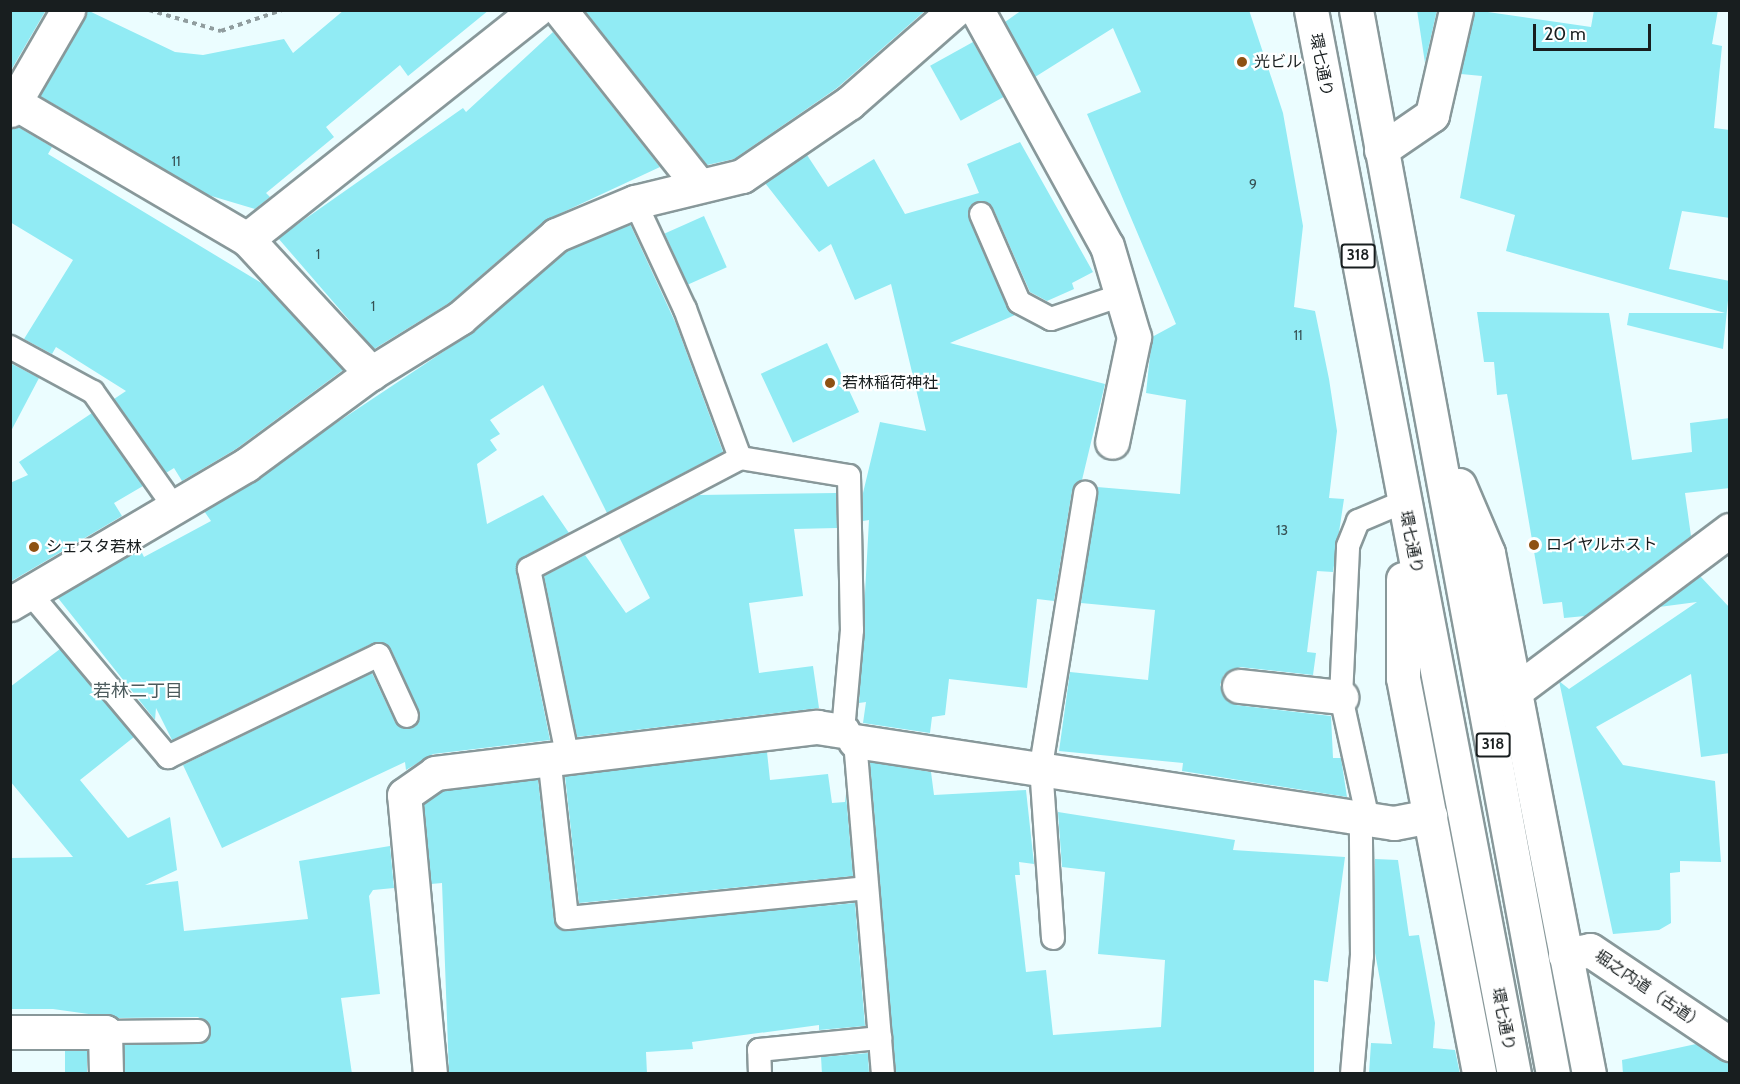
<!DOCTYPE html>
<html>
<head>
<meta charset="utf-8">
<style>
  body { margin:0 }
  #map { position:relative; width:1740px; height:1084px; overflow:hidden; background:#ebfdff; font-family:Cabin,"Noto Sans JP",sans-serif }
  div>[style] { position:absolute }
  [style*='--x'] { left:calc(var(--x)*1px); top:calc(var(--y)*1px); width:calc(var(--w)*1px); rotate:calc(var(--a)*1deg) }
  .building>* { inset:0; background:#91ebf4; transform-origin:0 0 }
  .path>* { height:4px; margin-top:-2px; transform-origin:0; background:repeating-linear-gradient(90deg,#909d9f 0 4.5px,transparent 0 9px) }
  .roads { filter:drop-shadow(2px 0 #88989a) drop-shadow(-2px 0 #88989a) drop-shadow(0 2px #88989a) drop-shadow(0 -2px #88989a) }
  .service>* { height:22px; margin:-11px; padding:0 11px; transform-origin:11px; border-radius:11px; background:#fff }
  .minor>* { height:33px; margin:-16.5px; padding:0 16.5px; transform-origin:16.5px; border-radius:16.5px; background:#fff }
  .primary>* { height:33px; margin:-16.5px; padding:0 16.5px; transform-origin:16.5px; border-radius:16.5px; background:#fff }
  .dots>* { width:16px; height:16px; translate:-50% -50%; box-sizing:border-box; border:3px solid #fff; border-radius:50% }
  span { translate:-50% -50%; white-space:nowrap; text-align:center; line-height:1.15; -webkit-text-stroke:4.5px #fff; paint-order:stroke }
  .number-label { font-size:14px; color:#365154 }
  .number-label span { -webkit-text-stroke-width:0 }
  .shield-label span { padding:2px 4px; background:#fff; border:2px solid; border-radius:4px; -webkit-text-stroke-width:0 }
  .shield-label { font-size:15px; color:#181e1f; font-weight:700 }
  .poi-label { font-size:16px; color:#181e1f }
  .left { translate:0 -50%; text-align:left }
  .street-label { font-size:16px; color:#181e1f }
  .neighbourhood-label { font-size:18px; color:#4c5b5d }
  .frame { position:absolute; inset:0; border:12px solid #181e1f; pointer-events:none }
  .scale { position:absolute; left:1533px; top:24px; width:118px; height:27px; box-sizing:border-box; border:3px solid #181e1f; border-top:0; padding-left:8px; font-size:18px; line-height:21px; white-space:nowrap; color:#181e1f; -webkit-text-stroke:4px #fff; paint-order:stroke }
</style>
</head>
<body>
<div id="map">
  <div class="building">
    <div style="clip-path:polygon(10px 10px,46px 10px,10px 72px)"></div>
    <div style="clip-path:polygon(87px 10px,175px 52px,203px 55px,284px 39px,293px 53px,344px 10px,489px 10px,408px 76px,400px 65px,326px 127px,334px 137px,266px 193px,270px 197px,255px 209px,208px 195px,40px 96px)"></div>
    <div style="clip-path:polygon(584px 10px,926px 10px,837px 88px,734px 159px,707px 165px)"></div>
    <div style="clip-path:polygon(1022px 10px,1249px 10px,1283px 113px,1303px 226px,1294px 307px,1315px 311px,1329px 379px,1337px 431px,1329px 498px,1344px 499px,1333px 572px,1317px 571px,1307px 652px,1316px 653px,1313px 675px,1240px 667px,1224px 675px,1220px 685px,1228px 701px,1236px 705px,1331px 716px,1333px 758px,1341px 758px,1347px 797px,1182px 771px,1183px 763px,1059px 751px,1070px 672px,1148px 680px,1155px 610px,1081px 603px,1097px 487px,1180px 494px,1186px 400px,1146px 393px,1152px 337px,1176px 324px,1087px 114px,1141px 92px,1113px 28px,1035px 77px,1005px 22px)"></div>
    <div style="clip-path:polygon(1417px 10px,1437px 10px,1425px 63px)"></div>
    <div style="clip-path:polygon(1474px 10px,1591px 27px,1594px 10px,1718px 10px,1712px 44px,1722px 46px,1714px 128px,1730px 130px,1730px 218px,1682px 211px,1669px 269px,1730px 281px,1723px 349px,1627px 325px,1629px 313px,1725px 313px,1506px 251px,1515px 215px,1460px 198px,1482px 76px,1461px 74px)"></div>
    <div style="clip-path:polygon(553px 32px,660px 167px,544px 221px,449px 303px,374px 349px,278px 238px,463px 108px,466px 112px)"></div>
    <div style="left:973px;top:42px;width:63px;height:49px;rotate:61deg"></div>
    <div style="clip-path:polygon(18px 127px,52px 147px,48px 154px,263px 284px,343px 370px,236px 449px,182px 481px,174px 468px,166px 473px,114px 399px,126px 391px,56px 347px,52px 354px,24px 339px,73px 260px,10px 222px,10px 129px)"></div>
    <div style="clip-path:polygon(1020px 142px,1093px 272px,1072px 283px,1074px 289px,1047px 301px,1030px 292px,993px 208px,975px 202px,969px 219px,1015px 315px,950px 343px,1105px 384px,1082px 480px,1072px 491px,1054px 601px,1037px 599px,1027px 688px,949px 679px,945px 715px,932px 717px,930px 733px,863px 723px,866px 702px,859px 703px,869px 520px,863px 521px,863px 493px,880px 422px,926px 431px,891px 284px,855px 300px,831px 244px,819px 252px,765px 183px,807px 155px,828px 187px,874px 159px,905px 214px,979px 193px,967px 164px)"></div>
    <div style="left:704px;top:216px;width:56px;height:43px;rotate:66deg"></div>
    <div style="clip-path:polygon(630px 224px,676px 324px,723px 452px,607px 513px,543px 385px,490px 420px,500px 434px,490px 440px,497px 450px,477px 464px,487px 524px,543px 495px,569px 533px,523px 557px,516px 571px,550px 740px,433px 754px,406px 770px,405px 762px,222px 848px,183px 765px,372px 673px,395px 722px,413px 728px,419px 711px,391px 649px,373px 643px,172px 740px,156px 708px,155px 720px,58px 598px,140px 549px,144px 557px,211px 521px,204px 511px,470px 334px,566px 251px)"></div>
    <div style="clip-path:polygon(1477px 312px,1609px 313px,1632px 460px,1692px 452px,1690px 423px,1730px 418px,1730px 488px,1685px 493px,1691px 536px,1585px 616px,1564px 618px,1562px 602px,1543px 604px,1507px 394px,1497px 395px,1494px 362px,1484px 362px)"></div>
    <div style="left:827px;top:343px;width:76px;height:73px;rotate:65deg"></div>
    <div style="clip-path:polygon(10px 363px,39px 378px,10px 433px)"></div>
    <div style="clip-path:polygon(92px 413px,143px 486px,114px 503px,122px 516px,10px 582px,10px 483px,28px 475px,19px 462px)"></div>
    <div style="clip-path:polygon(836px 493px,837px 528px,794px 529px,803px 596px,749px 603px,759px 673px,813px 666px,819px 708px,577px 737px,544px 576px,585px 555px,626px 613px,650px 598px,619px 537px,699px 495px)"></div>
    <div style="clip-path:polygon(1700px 576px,1730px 608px,1730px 753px,1701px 757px,1691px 674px,1596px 727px,1623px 765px,1715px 781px,1721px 862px,1680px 861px,1680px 872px,1670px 873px,1671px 923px,1659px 930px,1613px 934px,1559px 681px,1569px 689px,1697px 602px,1659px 607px)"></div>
    <div style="clip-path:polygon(60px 649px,134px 737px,80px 780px,128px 838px,170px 817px,177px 870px,145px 885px,178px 881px,184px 931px,308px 919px,299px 861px,390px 846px,394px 888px,373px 890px,369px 896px,380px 994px,341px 998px,352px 1074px,125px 1074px,124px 1045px,199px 1044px,210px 1037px,210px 1025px,198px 1017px,117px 1018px,53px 1009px,10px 1009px,10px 858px,73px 857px,10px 781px,10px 687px)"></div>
    <div style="clip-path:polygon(767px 752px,770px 780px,828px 774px,832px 803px,845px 802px,846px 794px,853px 876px,579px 903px,565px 776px)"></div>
    <div style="clip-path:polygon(870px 762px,931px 772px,934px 795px,1026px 790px,1034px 864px,1019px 862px,1020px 875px,1015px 875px,1026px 972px,1046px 970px,1053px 1035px,1161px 1027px,1165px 960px,1098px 954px,1105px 872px,1062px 867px,1058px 812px,1235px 840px,1233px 850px,1345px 857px,1328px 982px,1314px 980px,1314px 1074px,896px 1074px)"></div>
    <div style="clip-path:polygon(538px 779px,554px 920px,561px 930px,855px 903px,865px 1026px,819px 1030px,819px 1025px,692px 1042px,693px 1049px,646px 1052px,647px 1074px,449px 1074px,442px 883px,431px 884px,424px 804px,442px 791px)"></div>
    <div style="clip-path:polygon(1375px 859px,1398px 860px,1409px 936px,1419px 935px,1435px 1023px,1433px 1048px,1455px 1050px,1460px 1074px,1369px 1074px,1371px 1043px,1392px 1044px,1375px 953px)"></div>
    <div style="clip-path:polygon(1696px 1044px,1730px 1063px,1730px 1074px,1623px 1074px,1622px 1060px)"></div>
    <div style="left:65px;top:1051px;width:22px;height:23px"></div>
    <div style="clip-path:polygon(868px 1053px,869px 1074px,822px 1074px,821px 1057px)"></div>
  </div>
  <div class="path">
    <div style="--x:149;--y:10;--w:75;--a:16.3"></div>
    <div style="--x:221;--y:31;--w:65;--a:-19"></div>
  </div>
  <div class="roads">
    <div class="service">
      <div style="--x:635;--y:202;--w:118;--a:65"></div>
      <div style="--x:685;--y:309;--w:159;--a:69.7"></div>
      <div style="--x:740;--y:458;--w:110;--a:9.4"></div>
      <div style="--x:849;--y:476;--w:154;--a:88.9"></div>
      <div style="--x:852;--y:630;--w:101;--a:95.1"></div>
      <div style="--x:843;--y:731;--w:16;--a:40"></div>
      <div style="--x:855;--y:741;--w:334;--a:85.2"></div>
      <div style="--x:981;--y:214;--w:96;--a:66.6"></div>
      <div style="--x:1019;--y:302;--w:36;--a:28"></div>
      <div style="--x:1051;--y:319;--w:75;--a:-18.7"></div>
      <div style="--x:10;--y:347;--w:94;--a:28.5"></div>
      <div style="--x:93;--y:392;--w:141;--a:54.8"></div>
      <div style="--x:29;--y:592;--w:216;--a:49.9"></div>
      <div style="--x:168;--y:757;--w:234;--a:-25.8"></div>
      <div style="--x:379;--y:655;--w:67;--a:65.3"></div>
      <div style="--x:567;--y:754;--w:189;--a:-101.6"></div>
      <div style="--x:529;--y:569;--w:238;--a:-27.7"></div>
      <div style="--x:549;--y:757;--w:162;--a:83.6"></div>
      <div style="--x:567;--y:918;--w:301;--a:-5.7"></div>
      <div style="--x:1053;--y:938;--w:172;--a:-94"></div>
      <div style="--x:1041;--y:766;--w:277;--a:-80.8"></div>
      <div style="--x:105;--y:1032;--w:93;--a:-0.6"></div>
      <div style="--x:760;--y:1074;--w:24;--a:-92"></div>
      <div style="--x:759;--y:1050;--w:122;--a:-5.7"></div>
      <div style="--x:1352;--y:1074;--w:118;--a:-85.2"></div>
      <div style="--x:1362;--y:956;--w:123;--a:-90.5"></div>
      <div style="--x:1361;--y:833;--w:19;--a:-72"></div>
      <div style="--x:1367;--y:815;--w:121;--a:-102.4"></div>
      <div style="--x:1341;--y:697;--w:151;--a:-87.3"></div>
      <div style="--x:1348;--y:546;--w:27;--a:-68"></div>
      <div style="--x:1358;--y:521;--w:49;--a:-22.9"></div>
    </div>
    <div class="minor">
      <div style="--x:560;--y:10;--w:222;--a:51.6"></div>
      <div style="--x:977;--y:10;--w:269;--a:61.2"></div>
      <div style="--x:1107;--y:246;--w:95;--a:73.5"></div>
      <div style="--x:1134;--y:337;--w:107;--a:101.8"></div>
      <div style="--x:10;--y:100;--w:275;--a:30.4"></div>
      <div style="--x:247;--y:239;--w:183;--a:47.2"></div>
      <div style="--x:10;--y:110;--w:116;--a:-59.9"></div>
      <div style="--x:1381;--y:150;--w:62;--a:-34.5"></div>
      <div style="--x:1432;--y:115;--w:108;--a:-77.1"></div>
      <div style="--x:247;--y:239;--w:369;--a:-38.4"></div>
      <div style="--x:10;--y:604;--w:274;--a:-30.5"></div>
      <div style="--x:246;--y:465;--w:155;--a:-36.4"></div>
      <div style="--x:371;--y:373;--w:105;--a:-31.7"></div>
      <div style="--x:460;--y:318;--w:127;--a:-40.8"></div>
      <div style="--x:556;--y:235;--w:86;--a:-22.7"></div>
      <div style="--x:635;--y:202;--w:110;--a:-13.7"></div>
      <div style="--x:742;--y:176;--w:130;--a:-34.3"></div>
      <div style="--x:849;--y:103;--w:141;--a:-41.3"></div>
      <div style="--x:1239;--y:686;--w:103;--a:6.2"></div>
      <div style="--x:1514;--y:692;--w:270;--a:-36.9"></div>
      <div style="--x:855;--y:741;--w:545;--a:8.65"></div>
      <div style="--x:1394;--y:823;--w:37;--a:-11"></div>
      <div style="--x:1565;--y:955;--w:25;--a:-11"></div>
      <div style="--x:1590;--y:950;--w:169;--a:33.9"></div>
      <div style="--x:10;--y:1032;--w:95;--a:0"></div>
      <div style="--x:105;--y:1032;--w:42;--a:88.6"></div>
      <div style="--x:430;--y:1074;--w:280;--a:-95.3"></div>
      <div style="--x:404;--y:795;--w:38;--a:-35"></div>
      <div style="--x:435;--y:773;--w:385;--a:-6.9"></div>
      <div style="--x:817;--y:727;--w:26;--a:9"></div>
    </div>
    <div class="primary">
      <div style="--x:1311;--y:10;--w:1083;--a:79.2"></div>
      <div style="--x:1356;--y:10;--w:1082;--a:79.51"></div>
      <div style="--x:1459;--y:485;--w:74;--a:66.9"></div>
      <div style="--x:1488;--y:553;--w:531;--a:79.03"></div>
      <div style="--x:1403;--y:579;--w:99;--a:90"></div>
      <div style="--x:1403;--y:678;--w:403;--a:79.1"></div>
    </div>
  </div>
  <div class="dots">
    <div style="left:1242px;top:62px;background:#8e5112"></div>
    <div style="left:830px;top:383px;background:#8e5112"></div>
    <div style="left:1534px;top:545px;background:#8e5112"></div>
    <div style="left:34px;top:547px;background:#8e5112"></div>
  </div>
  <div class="number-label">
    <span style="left:176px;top:161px">11</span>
    <span style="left:1253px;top:184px">9</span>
    <span style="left:318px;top:254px">1</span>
    <span style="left:373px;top:306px">1</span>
    <span style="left:1298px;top:335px">11</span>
    <span style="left:1282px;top:530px">13</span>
  </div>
  <div class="shield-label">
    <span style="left:1358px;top:256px">318</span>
    <span style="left:1493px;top:745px">318</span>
  </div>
  <div class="poi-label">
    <span class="left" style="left:1254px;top:62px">光ビル</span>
    <span class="left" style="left:842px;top:383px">若林稲荷神社</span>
    <span class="left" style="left:1546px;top:545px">ロイヤルホスト</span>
    <span class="left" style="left:46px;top:547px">シェスタ若林</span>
  </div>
  <div class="street-label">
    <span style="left:1321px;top:65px;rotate:79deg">環七通り</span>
    <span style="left:1411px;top:542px;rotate:79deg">環七通り</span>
    <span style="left:1649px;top:990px;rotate:34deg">堀之内道（古道）</span>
    <span style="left:1503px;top:1019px;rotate:79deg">環七通り</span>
  </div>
  <div class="neighbourhood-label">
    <span style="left:138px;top:691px">若林二丁目</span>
  </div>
  <div class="frame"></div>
  <div class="scale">20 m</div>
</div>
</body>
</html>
